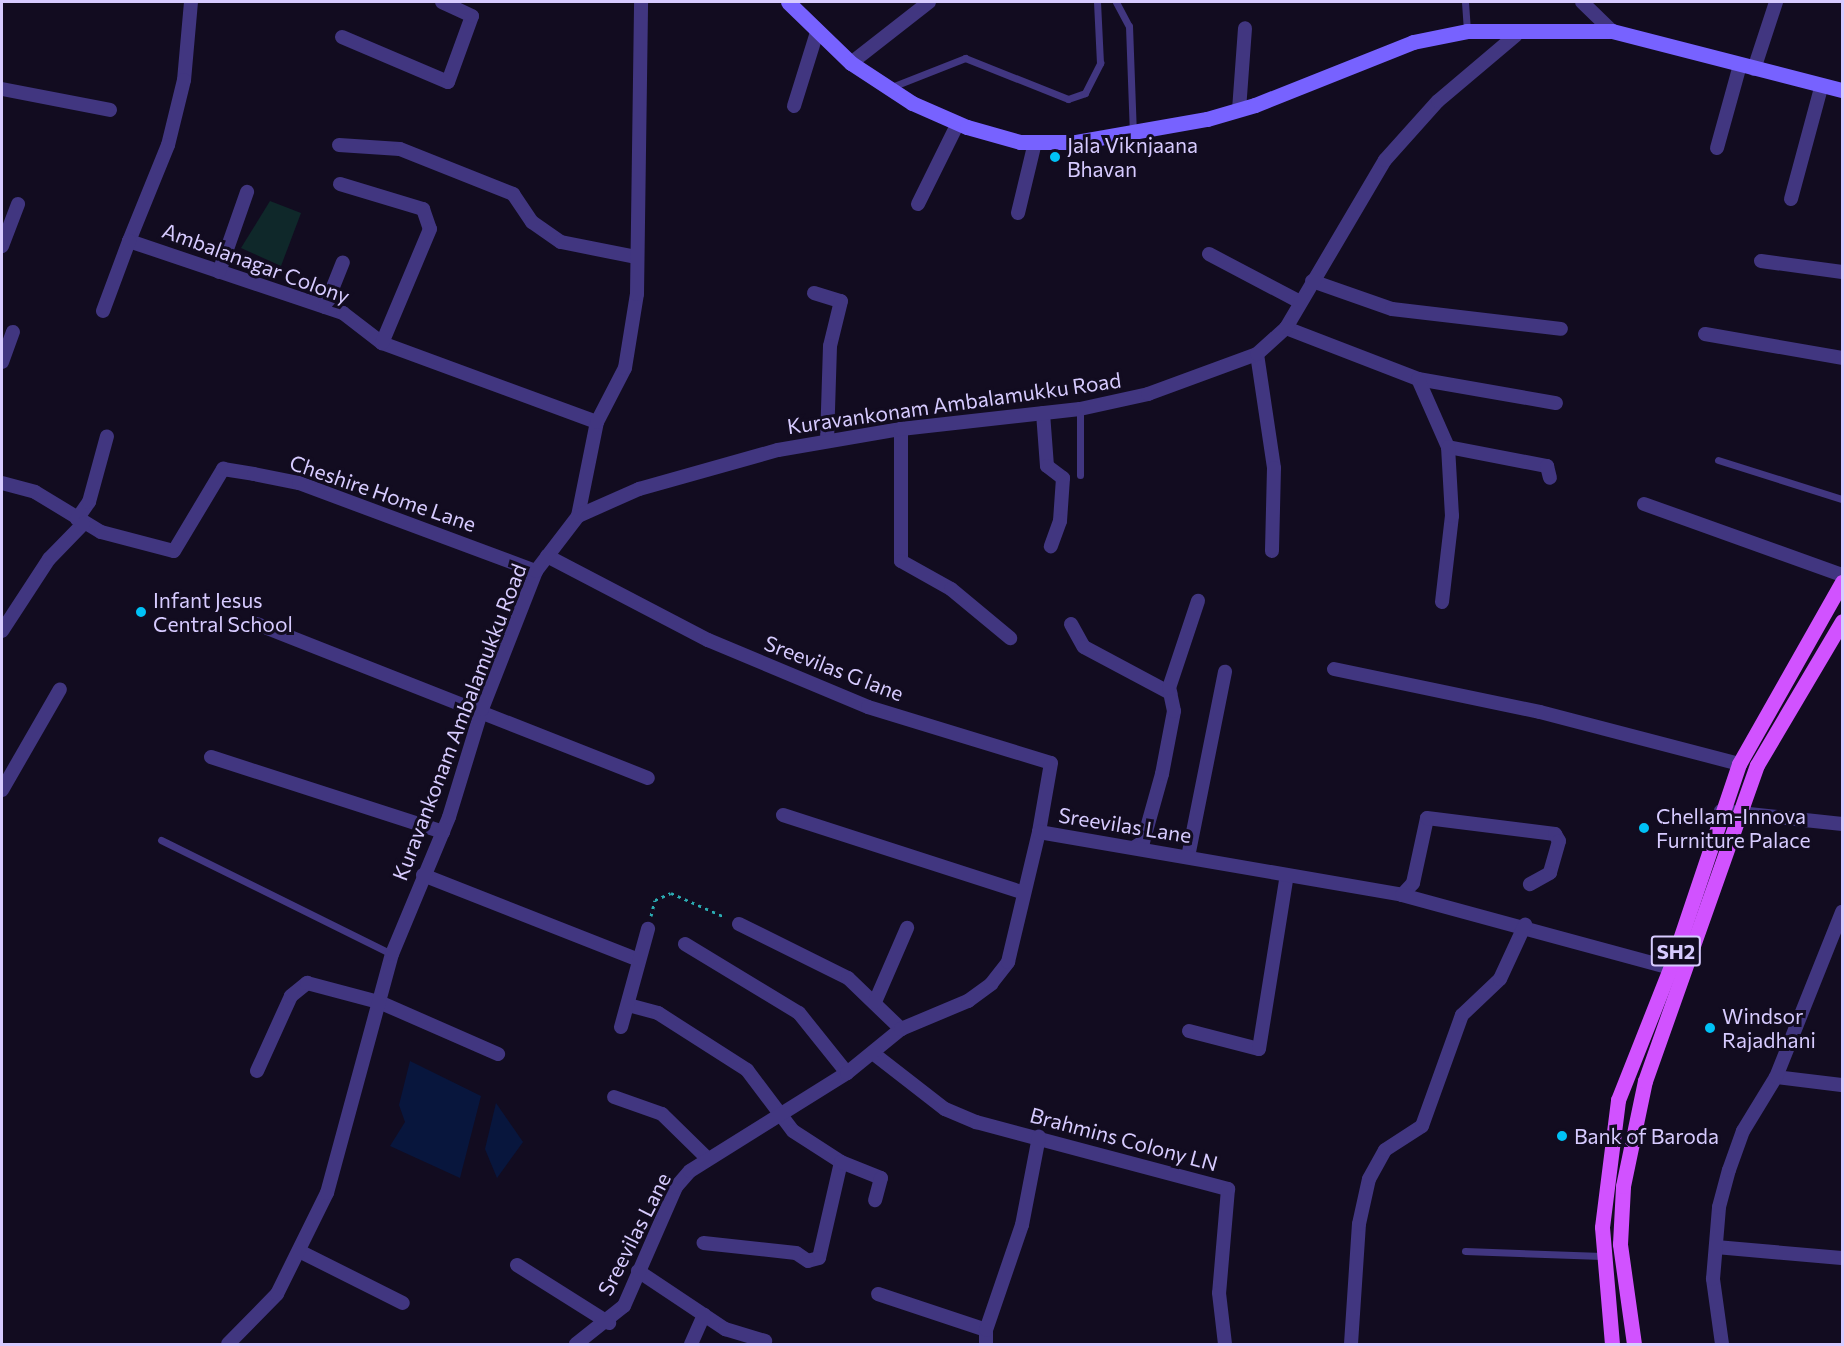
<!DOCTYPE html>
<html>
<head>
<meta charset="utf-8">
<style>
  body { margin:0 }
  #map { position:relative; width:1844px; height:1346px; overflow:hidden; background:#120c20; font-family:Commissioner,sans-serif }
  div>[style] { position:absolute }
  [style*='--x'] { left:calc(var(--x)*1px); top:calc(var(--y)*1px); width:calc(var(--w)*1px); rotate:calc(var(--a)*1deg) }
  .green>* { inset:0; background:#0f282a }
  .water>* { inset:0; background:#08163d }
  .path>* { height:3px; margin-top:-1.5px; transform-origin:0; background:repeating-linear-gradient(90deg,#2bacb3 0 3px,transparent 0 7.5px) }
  .service>* { height:7px; margin:-3.5px; padding:0 3.5px; transform-origin:3.5px; border-radius:3.5px; background:#413680 }
  .minor>* { height:14px; margin:-7px; padding:0 7px; transform-origin:7px; border-radius:7px; background:#413680 }
  .secondary>* { height:15px; margin:-7.5px; padding:0 7.5px; transform-origin:7.5px; border-radius:7.5px; background:#7762ff }
  .primary>* { height:15px; margin:-7.5px; padding:0 7.5px; transform-origin:7.5px; border-radius:7.5px; background:#d152ff }
  .dots>* { width:16px; height:16px; translate:-50% -50%; box-sizing:border-box; border:3px solid #120c20; border-radius:50% }
  span { translate:-50% -50%; white-space:nowrap; text-align:center; line-height:1.15; -webkit-text-stroke:6px #120c20; paint-order:stroke }
  .shield-label span { padding:2px 4px; background:#120c20; border:2px solid; border-radius:4px; -webkit-text-stroke-width:0 }
  .shield-label { font-size:20px; color:#d7cbff; font-weight:700 }
  .poi-label { font-size:21px; color:#d7cbff }
  .left { translate:0 -50%; text-align:left }
  .street-label { font-size:21px; color:#d7cbff }
  .frame { position:absolute; inset:0; border:3px solid #d7cbff; pointer-events:none }
</style>
</head>
<body>
<div id="map">
  <div class="green">
    <div style="clip-path:polygon(270px 201px,301px 213px,281px 266px,241px 248px)"></div>
  </div>
  <div class="water">
    <div style="clip-path:polygon(410px 1061px,481px 1096px,460px 1178px,390px 1146px,405px 1122px,399px 1105px)"></div>
    <div style="clip-path:polygon(496px 1103px,523px 1142px,497px 1178px,485px 1149px)"></div>
  </div>
  <div class="path">
    <div style="--x:651;--y:916;--w:16;--a:-76"></div>
    <div style="--x:655;--y:900;--w:17;--a:-24"></div>
    <div style="--x:671;--y:893;--w:59;--a:24"></div>
  </div>
  <div class="service">
    <div style="--x:1116;--y:2;--w:27;--a:62"></div>
    <div style="--x:1129;--y:26;--w:107;--a:87.9"></div>
    <div style="--x:1465;--y:2;--w:29;--a:86"></div>
    <div style="--x:889;--y:88;--w:82;--a:-21.5"></div>
    <div style="--x:965;--y:58;--w:111;--a:21.7"></div>
    <div style="--x:1068;--y:99;--w:18;--a:-19"></div>
    <div style="--x:1085;--y:93;--w:34;--a:-63"></div>
    <div style="--x:1100;--y:63;--w:61;--a:-92.8"></div>
    <div style="--x:1080;--y:409;--w:66;--a:90"></div>
    <div style="--x:1718;--y:460;--w:130;--a:17.5"></div>
    <div style="--x:161;--y:840;--w:258;--a:26.3"></div>
    <div style="--x:1465;--y:1251;--w:137;--a:2.1"></div>
  </div>
  <div class="minor">
    <div style="--x:191;--y:2;--w:78;--a:95.1"></div>
    <div style="--x:184;--y:80;--w:67;--a:103.8"></div>
    <div style="--x:168;--y:145;--w:104;--a:112.1"></div>
    <div style="--x:129;--y:241;--w:226;--a:18.6"></div>
    <div style="--x:343;--y:313;--w:49;--a:37.6"></div>
    <div style="--x:382;--y:343;--w:229;--a:20.2"></div>
    <div style="--x:1582;--y:2;--w:42;--a:44"></div>
    <div style="--x:342;--y:37;--w:115;--a:23"></div>
    <div style="--x:448;--y:82;--w:70;--a:-70"></div>
    <div style="--x:472;--y:16;--w:33;--a:-155"></div>
    <div style="--x:851;--y:63;--w:99;--a:-38"></div>
    <div style="--x:1754;--y:69;--w:71;--a:-71.8"></div>
    <div style="--x:2;--y:89;--w:110;--a:11"></div>
    <div style="--x:794;--y:106;--w:77;--a:-72.7"></div>
    <div style="--x:1239;--y:110;--w:82;--a:-85.8"></div>
    <div style="--x:339;--y:145;--w:61;--a:3.8"></div>
    <div style="--x:400;--y:149;--w:122;--a:21.7"></div>
    <div style="--x:513;--y:194;--w:34;--a:56"></div>
    <div style="--x:532;--y:222;--w:35;--a:35"></div>
    <div style="--x:561;--y:242;--w:76;--a:11.3"></div>
    <div style="--x:1717;--y:148;--w:86;--a:-74.5"></div>
    <div style="--x:340;--y:184;--w:87;--a:16.8"></div>
    <div style="--x:423;--y:209;--w:21;--a:71"></div>
    <div style="--x:430;--y:229;--w:124;--a:112.8"></div>
    <div style="--x:1791;--y:199;--w:115;--a:-74.9"></div>
    <div style="--x:918;--y:204;--w:90;--a:-63.7"></div>
    <div style="--x:1018;--y:213;--w:73;--a:-76.5"></div>
    <div style="--x:2;--y:246;--w:45;--a:-69.1"></div>
    <div style="--x:1209;--y:254;--w:103;--a:27.8"></div>
    <div style="--x:1761;--y:261;--w:82;--a:7.7"></div>
    <div style="--x:219;--y:272;--w:85;--a:-70.7"></div>
    <div style="--x:1312;--y:281;--w:85;--a:19.3"></div>
    <div style="--x:1392;--y:309;--w:170;--a:6.7"></div>
    <div style="--x:814;--y:293;--w:28;--a:17"></div>
    <div style="--x:841;--y:301;--w:46;--a:103.7"></div>
    <div style="--x:830;--y:346;--w:94;--a:91.8"></div>
    <div style="--x:325;--y:307;--w:48;--a:-68.2"></div>
    <div style="--x:103;--y:311;--w:75;--a:-69.6"></div>
    <div style="--x:1286;--y:328;--w:142;--a:21.1"></div>
    <div style="--x:1418;--y:379;--w:140;--a:9.9"></div>
    <div style="--x:1705;--y:334;--w:139;--a:9.9"></div>
    <div style="--x:1257;--y:354;--w:115;--a:81.5"></div>
    <div style="--x:1274;--y:468;--w:83;--a:91.4"></div>
    <div style="--x:2;--y:362;--w:32;--a:-70"></div>
    <div style="--x:1418;--y:379;--w:74;--a:66.2"></div>
    <div style="--x:1448;--y:447;--w:101;--a:10.9"></div>
    <div style="--x:1547;--y:466;--w:12;--a:76"></div>
    <div style="--x:1043;--y:413;--w:53;--a:85.7"></div>
    <div style="--x:1047;--y:466;--w:20;--a:37"></div>
    <div style="--x:1063;--y:478;--w:43;--a:94"></div>
    <div style="--x:1060;--y:521;--w:27;--a:110"></div>
    <div style="--x:901;--y:429;--w:132;--a:90"></div>
    <div style="--x:901;--y:561;--w:57;--a:29.2"></div>
    <div style="--x:951;--y:589;--w:77;--a:39.7"></div>
    <div style="--x:2;--y:483;--w:34;--a:15"></div>
    <div style="--x:35;--y:492;--w:77;--a:31.2"></div>
    <div style="--x:101;--y:532;--w:75;--a:14.6"></div>
    <div style="--x:174;--y:551;--w:96;--a:-59.1"></div>
    <div style="--x:223;--y:469;--w:31;--a:9"></div>
    <div style="--x:254;--y:474;--w:46;--a:11.3"></div>
    <div style="--x:299;--y:483;--w:253;--a:20.4"></div>
    <div style="--x:1644;--y:504;--w:210;--a:19.7"></div>
    <div style="--x:578;--y:516;--w:96;--a:-78.6"></div>
    <div style="--x:597;--y:422;--w:61;--a:-62.6"></div>
    <div style="--x:625;--y:368;--w:75;--a:-80.8"></div>
    <div style="--x:637;--y:294;--w:292;--a:-89.2"></div>
    <div style="--x:77;--y:519;--w:21;--a:-55"></div>
    <div style="--x:89;--y:502;--w:68;--a:-74.7"></div>
    <div style="--x:547;--y:556;--w:182;--a:27.6"></div>
    <div style="--x:708;--y:640;--w:173;--a:22.7"></div>
    <div style="--x:868;--y:707;--w:191;--a:17"></div>
    <div style="--x:1051;--y:763;--w:70;--a:99.9"></div>
    <div style="--x:1442;--y:602;--w:87;--a:-83.4"></div>
    <div style="--x:1452;--y:516;--w:69;--a:-93.3"></div>
    <div style="--x:257;--y:624;--w:420;--a:21.5"></div>
    <div style="--x:1071;--y:624;--w:26;--a:61"></div>
    <div style="--x:1084;--y:647;--w:98;--a:28.1"></div>
    <div style="--x:2;--y:631;--w:86;--a:-56.9"></div>
    <div style="--x:49;--y:559;--w:49;--a:-45.8"></div>
    <div style="--x:1334;--y:669;--w:210;--a:11.8"></div>
    <div style="--x:1540;--y:712;--w:206;--a:14.6"></div>
    <div style="--x:211;--y:757;--w:244;--a:17.9"></div>
    <div style="--x:2;--y:790;--w:116;--a:-60.1"></div>
    <div style="--x:1721;--y:811;--w:122;--a:6.1"></div>
    <div style="--x:783;--y:815;--w:250;--a:17.9"></div>
    <div style="--x:1135;--y:847;--w:9;--a:-32"></div>
    <div style="--x:1143;--y:842;--w:71;--a:-74.4"></div>
    <div style="--x:1162;--y:774;--w:64;--a:-79.2"></div>
    <div style="--x:1174;--y:711;--w:24;--a:-102"></div>
    <div style="--x:1169;--y:688;--w:92;--a:-71.6"></div>
    <div style="--x:1188;--y:857;--w:189;--a:-78.7"></div>
    <div style="--x:423;--y:875;--w:232;--a:21.5"></div>
    <div style="--x:1402;--y:895;--w:16;--a:-47"></div>
    <div style="--x:1413;--y:883;--w:66;--a:-77.8"></div>
    <div style="--x:1427;--y:818;--w:129;--a:7.1"></div>
    <div style="--x:1555;--y:834;--w:8;--a:60"></div>
    <div style="--x:1559;--y:841;--w:33;--a:106"></div>
    <div style="--x:1550;--y:873;--w:23;--a:151"></div>
    <div style="--x:739;--y:924;--w:122;--a:26.4"></div>
    <div style="--x:848;--y:978;--w:74;--a:43.9"></div>
    <div style="--x:685;--y:944;--w:133;--a:31.2"></div>
    <div style="--x:799;--y:1013;--w:77;--a:51.3"></div>
    <div style="--x:875;--y:1002;--w:81;--a:-66.6"></div>
    <div style="--x:632;--y:1006;--w:27;--a:15"></div>
    <div style="--x:658;--y:1013;--w:106;--a:32.6"></div>
    <div style="--x:747;--y:1070;--w:76;--a:53"></div>
    <div style="--x:793;--y:1131;--w:57;--a:32.9"></div>
    <div style="--x:841;--y:1162;--w:98;--a:102.9"></div>
    <div style="--x:819;--y:1258;--w:11;--a:165"></div>
    <div style="--x:808;--y:1261;--w:14;--a:-146"></div>
    <div style="--x:796;--y:1253;--w:93;--a:-173.8"></div>
    <div style="--x:621;--y:1027;--w:102;--a:-74.6"></div>
    <div style="--x:1189;--y:1031;--w:72;--a:14.4"></div>
    <div style="--x:1259;--y:1049;--w:176;--a:-80.9"></div>
    <div style="--x:874;--y:1054;--w:90;--a:37.8"></div>
    <div style="--x:945;--y:1109;--w:34;--a:23"></div>
    <div style="--x:976;--y:1122;--w:261;--a:14.9"></div>
    <div style="--x:1228;--y:1189;--w:104;--a:94.9"></div>
    <div style="--x:1219;--y:1293;--w:51;--a:83.3"></div>
    <div style="--x:257;--y:1071;--w:82;--a:-65.6"></div>
    <div style="--x:291;--y:996;--w:21;--a:-39"></div>
    <div style="--x:307;--y:983;--w:74;--a:14.8"></div>
    <div style="--x:379;--y:1002;--w:130;--a:23.6"></div>
    <div style="--x:1776;--y:1077;--w:66;--a:6.9"></div>
    <div style="--x:614;--y:1097;--w:51;--a:19.5"></div>
    <div style="--x:662;--y:1114;--w:64;--a:44.4"></div>
    <div style="--x:841;--y:1162;--w:43;--a:21.8"></div>
    <div style="--x:881;--y:1178;--w:23;--a:105"></div>
    <div style="--x:1716;--y:1247;--w:126;--a:5"></div>
    <div style="--x:299;--y:1251;--w:116;--a:26.6"></div>
    <div style="--x:517;--y:1265;--w:109;--a:32.2"></div>
    <div style="--x:638;--y:1271;--w:105;--a:33.7"></div>
    <div style="--x:725;--y:1329;--w:42;--a:16.7"></div>
    <div style="--x:878;--y:1294;--w:114;--a:18.4"></div>
    <div style="--x:986;--y:1330;--w:14;--a:90"></div>
    <div style="--x:986;--y:1330;--w:111;--a:-71.1"></div>
    <div style="--x:1022;--y:1225;--w:90;--a:-79.1"></div>
    <div style="--x:228;--y:1344;--w:70;--a:-45.6"></div>
    <div style="--x:277;--y:1294;--w:113;--a:-63.7"></div>
    <div style="--x:327;--y:1193;--w:248;--a:-74.8"></div>
    <div style="--x:392;--y:954;--w:148;--a:-67.4"></div>
    <div style="--x:449;--y:817;--w:113;--a:-73"></div>
    <div style="--x:482;--y:709;--w:148;--a:-68.6"></div>
    <div style="--x:536;--y:571;--w:69;--a:-52.6"></div>
    <div style="--x:578;--y:516;--w:67;--a:-23.9"></div>
    <div style="--x:639;--y:489;--w:144;--a:-15.7"></div>
    <div style="--x:778;--y:450;--w:125;--a:-9.7"></div>
    <div style="--x:901;--y:429;--w:180;--a:-6.4"></div>
    <div style="--x:1080;--y:409;--w:70;--a:-12.4"></div>
    <div style="--x:1148;--y:394;--w:116;--a:-20.2"></div>
    <div style="--x:1257;--y:354;--w:39;--a:-42"></div>
    <div style="--x:1286;--y:328;--w:195;--a:-59.5"></div>
    <div style="--x:1385;--y:160;--w:79;--a:-48.1"></div>
    <div style="--x:1438;--y:101;--w:102;--a:-40.2"></div>
    <div style="--x:576;--y:1344;--w:61;--a:-38.4"></div>
    <div style="--x:624;--y:1306;--w:130;--a:-66.4"></div>
    <div style="--x:676;--y:1187;--w:21;--a:-49"></div>
    <div style="--x:690;--y:1171;--w:185;--a:-32"></div>
    <div style="--x:847;--y:1073;--w:70;--a:-39.2"></div>
    <div style="--x:901;--y:1029;--w:73;--a:-22.7"></div>
    <div style="--x:968;--y:1001;--w:29;--a:-36"></div>
    <div style="--x:991;--y:984;--w:28;--a:-52"></div>
    <div style="--x:1008;--y:962;--w:134;--a:-76.6"></div>
    <div style="--x:1039;--y:832;--w:368;--a:9.8"></div>
    <div style="--x:1402;--y:895;--w:287;--a:15.2"></div>
    <div style="--x:691;--y:1344;--w:32;--a:-66"></div>
    <div style="--x:1351;--y:1344;--w:120;--a:-86.2"></div>
    <div style="--x:1359;--y:1224;--w:46;--a:-77.5"></div>
    <div style="--x:1369;--y:1179;--w:33;--a:-61"></div>
    <div style="--x:1385;--y:1150;--w:44;--a:-33"></div>
    <div style="--x:1422;--y:1126;--w:118;--a:-70.2"></div>
    <div style="--x:1462;--y:1015;--w:52;--a:-43.5"></div>
    <div style="--x:1500;--y:979;--w:60;--a:-65.2"></div>
    <div style="--x:1722;--y:1344;--w:66;--a:-97.9"></div>
    <div style="--x:1713;--y:1279;--w:72;--a:-85.2"></div>
    <div style="--x:1719;--y:1207;--w:38;--a:-75"></div>
    <div style="--x:1729;--y:1170;--w:41;--a:-70.3"></div>
    <div style="--x:1743;--y:1131;--w:63;--a:-58.6"></div>
    <div style="--x:1776;--y:1077;--w:178;--a:-68.2"></div>
  </div>
  <div class="secondary">
    <div style="--x:788;--y:2;--w:88;--a:44.1"></div>
    <div style="--x:851;--y:63;--w:73;--a:33.3"></div>
    <div style="--x:912;--y:103;--w:60;--a:23.6"></div>
    <div style="--x:967;--y:127;--w:55;--a:15.8"></div>
    <div style="--x:1020;--y:142;--w:56;--a:0"></div>
    <div style="--x:1076;--y:142;--w:133;--a:-10"></div>
    <div style="--x:1207;--y:119;--w:50;--a:-16.3"></div>
    <div style="--x:1255;--y:105;--w:170;--a:-21.7"></div>
    <div style="--x:1413;--y:42;--w:55;--a:-11.5"></div>
    <div style="--x:1467;--y:31;--w:145;--a:0"></div>
    <div style="--x:1612;--y:31;--w:237;--a:14.4"></div>
  </div>
  <div class="primary">
    <div style="--x:1612;--y:1344;--w:117;--a:-94.9"></div>
    <div style="--x:1602;--y:1227;--w:128;--a:-82.8"></div>
    <div style="--x:1618;--y:1100;--w:144;--a:-68.4"></div>
    <div style="--x:1671;--y:966;--w:213;--a:-71.4"></div>
    <div style="--x:1739;--y:764;--w:209;--a:-60.5"></div>
    <div style="--x:1634;--y:1344;--w:101;--a:-98"></div>
    <div style="--x:1620;--y:1244;--w:58;--a:-87"></div>
    <div style="--x:1623;--y:1186;--w:107;--a:-78.2"></div>
    <div style="--x:1645;--y:1081;--w:335;--a:-70.5"></div>
    <div style="--x:1757;--y:765;--w:167;--a:-59.4"></div>
  </div>
  <div class="dots">
    <div style="left:1055px;top:157px;background:#00c2f6"></div>
    <div style="left:141px;top:612px;background:#00c2f6"></div>
    <div style="left:1644px;top:828px;background:#00c2f6"></div>
    <div style="left:1710px;top:1028px;background:#00c2f6"></div>
    <div style="left:1562px;top:1136px;background:#00c2f6"></div>
  </div>
  <div class="shield-label">
    <span style="left:1676px;top:951px">SH2</span>
  </div>
  <div class="poi-label">
    <span class="left" style="left:1067px;top:157px">Jala Viknjaana<br>Bhavan</span>
    <span class="left" style="left:153px;top:612px">Infant Jesus<br>Central School</span>
    <span class="left" style="left:1656px;top:828px">Chellam-Innova<br>Furniture Palace</span>
    <span class="left" style="left:1722px;top:1028px">Windsor<br>Rajadhani</span>
    <span class="left" style="left:1574px;top:1136px">Bank of Baroda</span>
  </div>
  <div class="street-label">
    <span style="left:256px;top:263px;rotate:20deg">Ambalanagar Colony</span>
    <span style="left:954px;top:403px;rotate:-8deg">Kuravankonam Ambalamukku Road</span>
    <span style="left:383px;top:493px;rotate:19deg">Cheshire Home Lane</span>
    <span style="left:834px;top:668px;rotate:21deg">Sreevilas G lane</span>
    <span style="left:459px;top:722px;rotate:-69deg">Kuravankonam Ambalamukku Road</span>
    <span style="left:1125px;top:825px;rotate:9deg">Sreevilas Lane</span>
    <span style="left:1124px;top:1139px;rotate:15deg">Brahmins Colony LN</span>
    <span style="left:634px;top:1234px;rotate:-63deg">Sreevilas Lane</span>
  </div>
  <div class="frame"></div>
</div>
</body>
</html>
